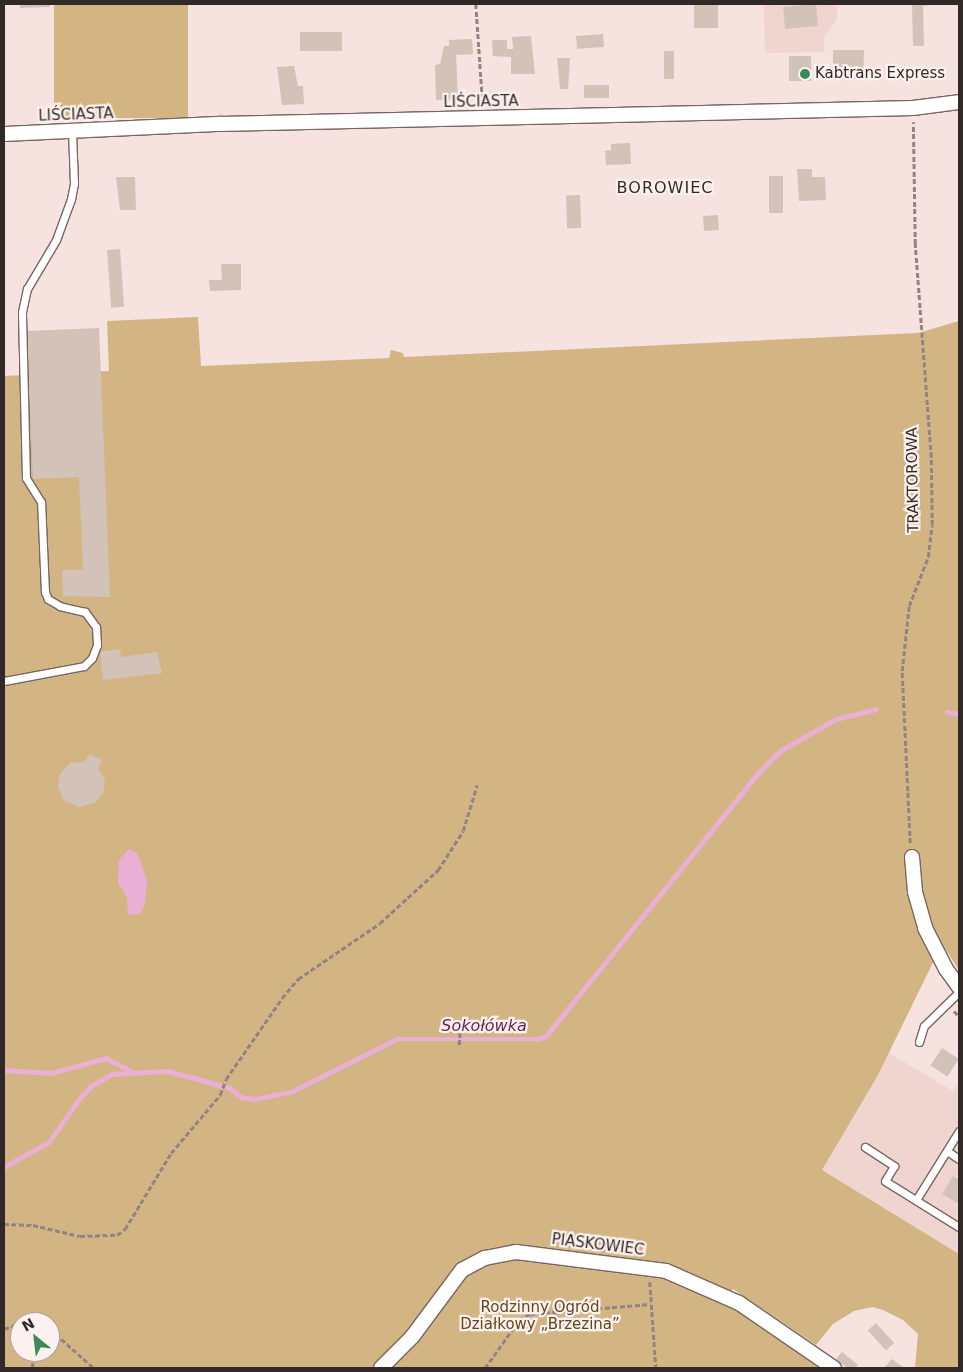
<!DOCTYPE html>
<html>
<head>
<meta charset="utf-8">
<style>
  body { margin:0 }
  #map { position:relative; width:963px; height:1372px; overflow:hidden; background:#f6e2de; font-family:"DejaVu Sans",sans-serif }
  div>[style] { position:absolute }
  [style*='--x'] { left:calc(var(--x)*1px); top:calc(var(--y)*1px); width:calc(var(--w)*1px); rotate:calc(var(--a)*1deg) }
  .built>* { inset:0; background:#f0d4cf }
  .green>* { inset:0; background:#d3b583; transform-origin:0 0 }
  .water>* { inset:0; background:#eaafd4 }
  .stream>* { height:4.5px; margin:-2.25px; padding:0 2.25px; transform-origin:2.25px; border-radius:2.25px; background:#eaafd4 }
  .building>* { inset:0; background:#d2c2b8; transform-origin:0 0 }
  .path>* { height:2.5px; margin-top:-1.25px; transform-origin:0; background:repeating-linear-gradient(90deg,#928482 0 5px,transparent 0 7.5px) }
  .roads { filter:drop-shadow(1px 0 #766662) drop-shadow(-1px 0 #766662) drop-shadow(0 1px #766662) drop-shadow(0 -1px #766662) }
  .service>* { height:7px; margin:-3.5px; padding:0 3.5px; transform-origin:3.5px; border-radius:3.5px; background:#fff }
  .minor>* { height:14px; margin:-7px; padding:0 7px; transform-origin:7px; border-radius:7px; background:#fff }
  .dots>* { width:14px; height:14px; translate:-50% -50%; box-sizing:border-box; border:2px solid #fdf1ef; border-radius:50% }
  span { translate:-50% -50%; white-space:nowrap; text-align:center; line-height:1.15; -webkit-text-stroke:4.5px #fdf1ef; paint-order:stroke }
  .poi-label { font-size:15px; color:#312928 }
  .left { translate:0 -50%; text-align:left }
  .street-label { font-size:15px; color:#312928 }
  .park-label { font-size:15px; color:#5f471b }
  .neighbourhood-label { font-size:16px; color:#312928; letter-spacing:1px }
  .water-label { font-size:16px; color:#621f4f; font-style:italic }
  .frame { position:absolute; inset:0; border:5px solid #312928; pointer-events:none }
  .north { position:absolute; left:10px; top:1312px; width:50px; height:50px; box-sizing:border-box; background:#fdf1ef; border:1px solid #aba19f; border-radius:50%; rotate:331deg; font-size:14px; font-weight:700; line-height:20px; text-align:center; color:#312928 }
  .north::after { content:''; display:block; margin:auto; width:18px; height:22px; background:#3a8959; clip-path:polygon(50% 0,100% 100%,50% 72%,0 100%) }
</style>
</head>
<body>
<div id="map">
  <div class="built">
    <div style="clip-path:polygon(764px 4px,837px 4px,837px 19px,824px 37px,824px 52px,765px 53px)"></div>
    <div style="clip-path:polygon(889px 1053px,953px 1091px,959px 1082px,959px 1254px,822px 1170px)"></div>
  </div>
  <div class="green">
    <div style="left:54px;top:4px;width:134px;height:114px"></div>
    <div style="clip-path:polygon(evenodd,198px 317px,201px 366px,389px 358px,391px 350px,403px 353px,404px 357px,918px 333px,959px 321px,959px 970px,942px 944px,878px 1075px,822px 1170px,959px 1254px,959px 1368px,915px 1368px,918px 1334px,903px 1320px,883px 1310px,872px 1307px,854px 1311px,833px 1324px,816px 1345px,733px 1289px,723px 1302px,743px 1311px,820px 1368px,4px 1368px,4px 376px,109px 371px,107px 321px,198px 317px,20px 1322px,50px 1322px,50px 1352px,20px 1352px,20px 1322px)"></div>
  </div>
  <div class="water">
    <div style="clip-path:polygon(129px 849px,137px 853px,147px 880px,145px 904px,140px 914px,128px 915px,127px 898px,118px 883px,119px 860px)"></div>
  </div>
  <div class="stream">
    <div style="--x:947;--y:712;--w:12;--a:9"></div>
    <div style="--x:4;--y:1070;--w:47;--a:3.7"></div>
    <div style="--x:51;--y:1073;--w:57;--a:-15.3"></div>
    <div style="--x:106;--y:1058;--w:29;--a:27"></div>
    <div style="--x:4;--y:1167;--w:51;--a:-29.1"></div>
    <div style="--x:49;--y:1142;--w:52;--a:-55.1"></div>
    <div style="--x:79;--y:1099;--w:18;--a:-47"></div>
    <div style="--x:91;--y:1086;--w:24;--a:-30"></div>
    <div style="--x:112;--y:1074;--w:56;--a:-3.1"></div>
    <div style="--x:168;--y:1071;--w:64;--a:15.3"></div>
    <div style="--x:230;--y:1088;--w:14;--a:39"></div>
    <div style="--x:241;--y:1097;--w:13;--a:9"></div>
    <div style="--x:254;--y:1099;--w:38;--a:-11"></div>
    <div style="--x:291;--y:1092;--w:119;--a:-26.6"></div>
    <div style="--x:397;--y:1039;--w:140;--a:0"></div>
    <div style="--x:537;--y:1039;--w:9;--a:-18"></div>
    <div style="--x:546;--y:1036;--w:339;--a:-51.1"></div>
    <div style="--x:759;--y:772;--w:30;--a:-45"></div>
    <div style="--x:780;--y:751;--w:64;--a:-29.7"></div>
    <div style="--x:836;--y:719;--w:41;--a:-14"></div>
  </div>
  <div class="building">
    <div style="clip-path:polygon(20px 4px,50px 4px,50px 7px,20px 8px)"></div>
    <div style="left:694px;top:4px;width:24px;height:24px"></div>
    <div style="left:816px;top:4px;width:22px;height:33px;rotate:85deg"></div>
    <div style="clip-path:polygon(912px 4px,938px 4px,923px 6px,924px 46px,913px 46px)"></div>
    <div style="left:342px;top:32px;width:19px;height:42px;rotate:90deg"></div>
    <div style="left:603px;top:34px;width:13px;height:27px;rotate:86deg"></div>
    <div style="clip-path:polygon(531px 36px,535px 74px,511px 74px,511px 57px,493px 56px,492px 40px,507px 40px,507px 49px,513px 49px,512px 37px)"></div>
    <div style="clip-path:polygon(472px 39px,473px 54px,456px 55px,458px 99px,436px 100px,435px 65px,440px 64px,444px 46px,449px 46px,449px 40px)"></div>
    <div style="clip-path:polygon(833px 50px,864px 50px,863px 79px,839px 79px,836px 74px,829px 74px,829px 67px,833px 67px)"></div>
    <div style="left:664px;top:51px;width:10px;height:28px"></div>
    <div style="left:789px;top:56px;width:22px;height:25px"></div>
    <div style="clip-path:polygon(557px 58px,570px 58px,568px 89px,560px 89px)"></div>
    <div style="clip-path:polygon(294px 66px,298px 86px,303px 86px,304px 104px,282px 105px,277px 67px)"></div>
    <div style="left:584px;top:85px;width:25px;height:13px"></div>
    <div style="clip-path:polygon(630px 143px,631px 164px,606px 165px,605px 151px,611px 150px,611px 144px)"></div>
    <div style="clip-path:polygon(797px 169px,812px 169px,812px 177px,825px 177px,826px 200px,799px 201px)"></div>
    <div style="left:769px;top:176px;width:14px;height:37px"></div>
    <div style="clip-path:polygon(116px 177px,135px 177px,136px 210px,120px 210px)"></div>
    <div style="left:580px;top:195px;width:33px;height:14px;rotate:88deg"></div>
    <div style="left:718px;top:215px;width:15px;height:15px;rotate:86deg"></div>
    <div style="left:120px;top:249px;width:58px;height:13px;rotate:86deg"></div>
    <div style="clip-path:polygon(221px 264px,241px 264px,241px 290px,210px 291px,209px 280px,222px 280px)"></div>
    <div style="clip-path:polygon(99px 328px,110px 597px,63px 596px,62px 570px,83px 570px,79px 477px,33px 479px,27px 331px)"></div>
    <div style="clip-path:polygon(120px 649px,121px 657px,157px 652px,162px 673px,103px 680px,100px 652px)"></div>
    <div style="clip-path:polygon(90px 754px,102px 760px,98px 768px,105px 779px,103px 794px,94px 803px,79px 807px,64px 800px,58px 787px,60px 774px,70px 763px,84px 762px)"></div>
    <div style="left:942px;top:1048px;width:20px;height:21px;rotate:33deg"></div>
    <div style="clip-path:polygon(953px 1176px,959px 1180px,959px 1204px,942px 1194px)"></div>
    <div style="left:876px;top:1323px;width:27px;height:11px;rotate:48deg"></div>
    <div style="clip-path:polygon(842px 1352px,858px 1365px,854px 1368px,847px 1368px,836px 1359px)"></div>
    <div style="clip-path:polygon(892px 1359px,904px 1368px,884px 1368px)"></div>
  </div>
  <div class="path">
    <div style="--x:476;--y:4;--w:102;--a:86.1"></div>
    <div style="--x:910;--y:843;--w:172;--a:-92.7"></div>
    <div style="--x:902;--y:671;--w:65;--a:-83.9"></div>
    <div style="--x:909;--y:606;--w:53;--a:-68.8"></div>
    <div style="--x:928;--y:557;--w:32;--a:-83"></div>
    <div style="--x:932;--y:525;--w:68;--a:-90.8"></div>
    <div style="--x:931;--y:457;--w:214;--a:-94.3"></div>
    <div style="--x:915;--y:244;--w:122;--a:-90.9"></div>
    <div style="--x:954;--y:1011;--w:7;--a:45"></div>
    <div style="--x:459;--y:1045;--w:15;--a:-86"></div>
    <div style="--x:4;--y:1224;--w:29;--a:2"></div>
    <div style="--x:33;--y:1225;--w:48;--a:13.2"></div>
    <div style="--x:80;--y:1236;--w:37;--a:-2"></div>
    <div style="--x:117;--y:1235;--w:10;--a:-37"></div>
    <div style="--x:125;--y:1229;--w:89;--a:-58.8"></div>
    <div style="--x:171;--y:1153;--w:76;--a:-49.8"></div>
    <div style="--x:220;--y:1095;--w:17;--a:-69"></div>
    <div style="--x:226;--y:1079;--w:98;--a:-55.3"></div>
    <div style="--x:282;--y:998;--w:25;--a:-50"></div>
    <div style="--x:298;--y:979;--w:99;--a:-34.3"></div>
    <div style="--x:380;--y:923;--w:79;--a:-42.4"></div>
    <div style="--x:438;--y:870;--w:46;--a:-57.3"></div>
    <div style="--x:463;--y:831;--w:48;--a:-73.1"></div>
    <div style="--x:650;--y:1282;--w:86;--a:86"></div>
    <div style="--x:25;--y:1322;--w:14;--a:-17"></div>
    <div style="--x:38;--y:1318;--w:6;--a:45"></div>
    <div style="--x:4;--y:1329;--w:17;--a:-21"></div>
    <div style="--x:50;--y:1329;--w:59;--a:41.6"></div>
    <div style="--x:32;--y:1368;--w:16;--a:-83"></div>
    <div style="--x:485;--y:1368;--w:59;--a:-54.7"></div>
    <div style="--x:519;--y:1320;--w:13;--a:-29"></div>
    <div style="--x:530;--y:1314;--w:121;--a:-4.7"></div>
  </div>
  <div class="roads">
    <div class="service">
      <div style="--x:4;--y:681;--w:81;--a:-10.6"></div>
      <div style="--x:84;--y:666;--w:11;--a:-45"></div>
      <div style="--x:92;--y:658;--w:14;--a:-69"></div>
      <div style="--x:97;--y:645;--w:18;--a:-93"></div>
      <div style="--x:96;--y:627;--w:19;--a:-126"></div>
      <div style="--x:85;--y:612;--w:26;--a:-167"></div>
      <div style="--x:60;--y:606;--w:14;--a:-150"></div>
      <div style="--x:48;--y:599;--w:8;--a:-113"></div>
      <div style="--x:45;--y:592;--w:90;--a:-92.5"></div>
      <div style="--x:41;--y:502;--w:28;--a:-122"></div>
      <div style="--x:26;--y:478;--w:166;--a:-91.4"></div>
      <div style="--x:22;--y:312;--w:24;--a:-78"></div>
      <div style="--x:27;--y:289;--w:57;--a:-59.4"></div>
      <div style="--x:56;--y:240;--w:44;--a:-69.9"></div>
      <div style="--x:71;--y:199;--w:16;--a:-79"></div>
      <div style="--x:74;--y:183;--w:52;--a:-92.2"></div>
      <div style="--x:919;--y:1042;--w:17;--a:-73"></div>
      <div style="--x:924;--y:1026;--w:49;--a:-44.2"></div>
      <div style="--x:865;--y:1147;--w:35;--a:33"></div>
      <div style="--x:894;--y:1166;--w:17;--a:121"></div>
      <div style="--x:885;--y:1181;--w:87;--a:31.9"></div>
      <div style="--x:947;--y:1151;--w:14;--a:34"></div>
      <div style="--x:916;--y:1200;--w:81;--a:-58.1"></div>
    </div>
    <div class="minor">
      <div style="--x:4;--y:134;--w:216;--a:-2.7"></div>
      <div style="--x:220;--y:124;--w:693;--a:-1.32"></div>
      <div style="--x:913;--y:108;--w:46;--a:-7.4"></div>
      <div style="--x:912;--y:857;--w:35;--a:85"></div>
      <div style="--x:915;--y:892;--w:37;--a:74"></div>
      <div style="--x:925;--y:928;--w:46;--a:62.9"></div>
      <div style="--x:946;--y:969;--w:22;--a:54"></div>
      <div style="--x:381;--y:1368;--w:44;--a:-45"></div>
      <div style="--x:412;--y:1337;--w:84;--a:-53.3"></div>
      <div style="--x:462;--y:1270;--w:26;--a:-28"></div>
      <div style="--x:485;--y:1258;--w:32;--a:-11"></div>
      <div style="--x:516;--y:1252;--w:151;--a:7.2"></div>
      <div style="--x:666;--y:1271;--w:80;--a:23.7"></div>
      <div style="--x:739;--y:1303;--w:115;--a:34.4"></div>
    </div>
  </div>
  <div class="dots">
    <div style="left:805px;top:74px;background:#3a8959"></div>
  </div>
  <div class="poi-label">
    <span class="left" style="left:815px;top:74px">Kabtrans Express</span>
  </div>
  <div class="street-label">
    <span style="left:481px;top:102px;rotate:-1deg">LIŚCIASTA</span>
    <span style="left:76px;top:115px;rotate:-2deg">LIŚCIASTA</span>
    <span style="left:913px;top:480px;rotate:-91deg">TRAKTOROWA</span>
    <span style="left:598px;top:1245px;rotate:7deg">PIASKOWIEC</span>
  </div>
  <div class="park-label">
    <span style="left:540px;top:1316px">Rodzinny Ogród<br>Działkowy „Brzezina”</span>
  </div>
  <div class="neighbourhood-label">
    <span style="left:665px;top:188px">BOROWIEC</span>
  </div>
  <div class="water-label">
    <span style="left:484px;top:1026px">Sokołówka</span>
  </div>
  <div class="frame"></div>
  <div class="north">N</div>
</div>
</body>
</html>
